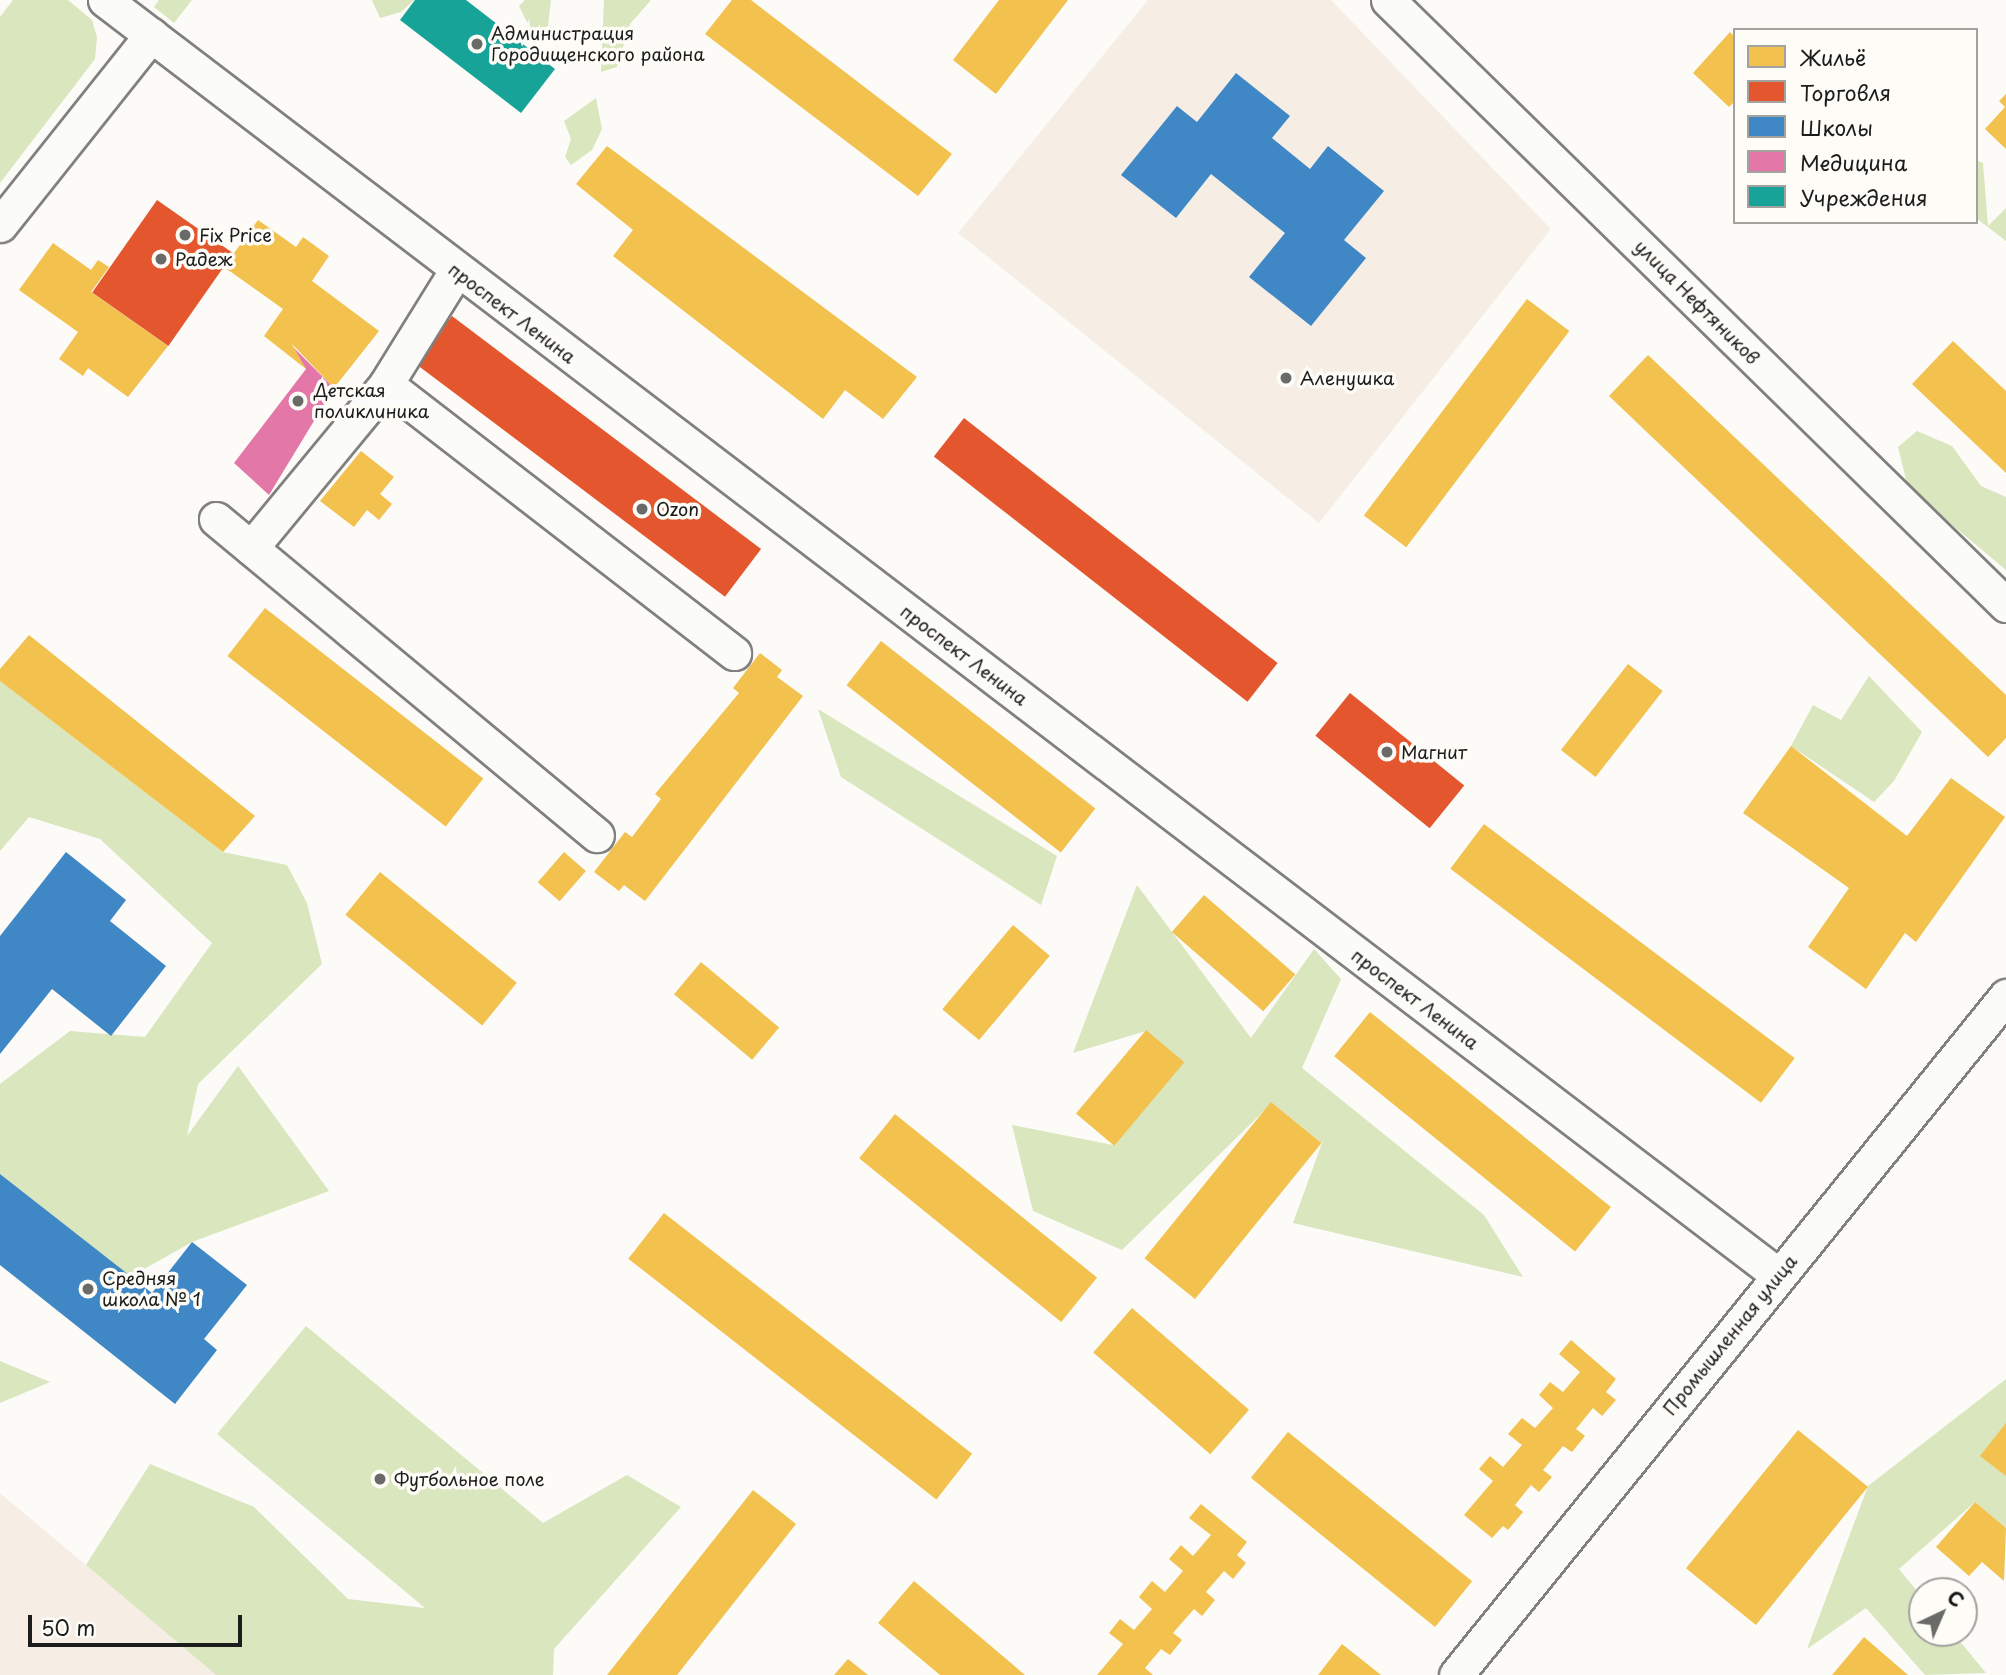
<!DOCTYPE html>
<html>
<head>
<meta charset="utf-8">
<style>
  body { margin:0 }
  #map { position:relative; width:2006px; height:1675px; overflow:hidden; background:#fcfbf8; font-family:"Playpen Sans",sans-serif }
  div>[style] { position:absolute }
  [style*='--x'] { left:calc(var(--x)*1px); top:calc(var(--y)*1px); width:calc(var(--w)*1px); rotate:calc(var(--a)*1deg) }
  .built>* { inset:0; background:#f6eee5 }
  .green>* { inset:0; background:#dae6bd }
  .homes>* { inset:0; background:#f2c14e; transform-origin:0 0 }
  .shops>* { inset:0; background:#e4572e; transform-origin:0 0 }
  .schools>* { inset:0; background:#3f88c5 }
  .health>* { inset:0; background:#e377a8 }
  .public>* { inset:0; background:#17a398 }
  .roads { filter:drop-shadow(2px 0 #81807f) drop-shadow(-2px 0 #81807f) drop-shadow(0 2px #81807f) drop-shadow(0 -2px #81807f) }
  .street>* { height:33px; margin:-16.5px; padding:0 16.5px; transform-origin:16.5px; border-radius:16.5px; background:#fbfbf9 }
  .dots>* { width:19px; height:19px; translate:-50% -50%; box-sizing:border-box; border:4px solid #fdfcf7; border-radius:50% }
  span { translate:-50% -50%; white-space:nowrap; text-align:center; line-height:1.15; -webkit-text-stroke:7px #fdfcf7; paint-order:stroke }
  .poi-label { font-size:18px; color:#1c1c1c }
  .left { translate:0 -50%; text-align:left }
  .street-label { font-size:18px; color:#1c1c1c }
  .legend { position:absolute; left:1733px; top:28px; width:245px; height:196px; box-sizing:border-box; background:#fdfcf7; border:2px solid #a3a29f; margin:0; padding:9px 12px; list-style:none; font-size:21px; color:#1c1c1c }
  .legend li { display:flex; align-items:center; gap:14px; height:35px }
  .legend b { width:35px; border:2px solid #a3a29f }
  .north { position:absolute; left:1908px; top:1577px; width:70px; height:70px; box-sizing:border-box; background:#fdfcf7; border:2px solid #a3a29f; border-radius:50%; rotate:44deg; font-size:19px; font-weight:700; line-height:28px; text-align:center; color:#1c1c1c }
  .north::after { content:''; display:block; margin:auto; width:24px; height:32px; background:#6a6a69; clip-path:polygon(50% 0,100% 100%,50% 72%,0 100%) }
  .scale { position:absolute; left:28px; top:1615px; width:214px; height:32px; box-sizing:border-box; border:4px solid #1c1c1c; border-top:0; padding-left:9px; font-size:21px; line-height:24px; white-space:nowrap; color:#1c1c1c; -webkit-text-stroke:5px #fdfcf7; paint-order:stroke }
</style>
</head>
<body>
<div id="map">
  <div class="built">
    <div style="clip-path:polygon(1148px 0,1331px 0,1551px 229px,1319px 523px,958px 233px)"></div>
    <div style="clip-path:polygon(0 1493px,86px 1565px,216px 1675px,0 1675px)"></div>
  </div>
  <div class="green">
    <div style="clip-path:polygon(13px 0,68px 0,92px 20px,97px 37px,95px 59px,0 183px,0 17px)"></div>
    <div style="clip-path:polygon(159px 0,192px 0,174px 23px,154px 7px)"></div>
    <div style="clip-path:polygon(372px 0,414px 0,401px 12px,380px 18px)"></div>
    <div style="clip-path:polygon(525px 0,551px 0,548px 26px,533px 34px,519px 6px)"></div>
    <div style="clip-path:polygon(604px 0,651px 0,630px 24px,617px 67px,601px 72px)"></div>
    <div style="clip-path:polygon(596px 98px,602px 129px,592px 150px,571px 165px,565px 157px,571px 139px,564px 121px)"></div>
    <div style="clip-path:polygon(1976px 160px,1983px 163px,1988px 226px,2006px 208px,2006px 241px,1976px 218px)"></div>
    <div style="clip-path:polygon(1917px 431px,1952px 446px,1981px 486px,2006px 497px,2006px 570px,1908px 488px,1898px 447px)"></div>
    <div style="clip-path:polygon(1869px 676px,1922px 732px,1894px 781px,1874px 802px,1791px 746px,1813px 705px,1841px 720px)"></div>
    <div style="clip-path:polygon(0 681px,223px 852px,287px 865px,307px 903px,322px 964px,198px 1084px,187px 1136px,238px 1066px,329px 1191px,192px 1242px,130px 1277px,0 1174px,0 1084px,70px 1031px,145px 1037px,212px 943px,100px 839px,29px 817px,0 851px)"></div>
    <div style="clip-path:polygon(818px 709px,1057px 856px,1041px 905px,841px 777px)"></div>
    <div style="clip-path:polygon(1137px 885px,1251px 1038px,1314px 949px,1341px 979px,1302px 1068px,1484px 1215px,1523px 1277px,1293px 1223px,1322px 1143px,1272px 1103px,1122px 1250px,1033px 1211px,1012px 1125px,1113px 1145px,1146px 1031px,1073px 1053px)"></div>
    <div style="clip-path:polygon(306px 1326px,543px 1523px,627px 1475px,681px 1507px,554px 1649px,553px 1675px,216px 1675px,86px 1565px,150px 1464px,254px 1507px,348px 1599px,425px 1608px,217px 1434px)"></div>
    <div style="clip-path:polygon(0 1361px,50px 1382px,0 1403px)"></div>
    <div style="clip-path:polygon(2006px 1379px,2006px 1528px,1975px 1502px,1899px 1569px,1922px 1597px,1922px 1633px,1953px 1633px,1986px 1673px,1925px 1675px,1866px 1608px,1807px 1649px,1868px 1486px)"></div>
  </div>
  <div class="homes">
    <div style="clip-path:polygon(732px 0,751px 0,952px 154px,918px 196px,705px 34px)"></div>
    <div style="clip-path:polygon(999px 0,1068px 0,996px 94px,953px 60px)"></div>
    <div style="clip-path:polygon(1730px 32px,1735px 37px,1735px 101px,1729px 107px,1693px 73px)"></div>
    <div style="clip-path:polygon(2006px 94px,2006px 149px,1985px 129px,2005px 107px,1999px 101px)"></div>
    <div style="clip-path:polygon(607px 146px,917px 377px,883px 419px,845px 390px,823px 419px,613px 256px,633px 230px,576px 184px)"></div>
    <div style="clip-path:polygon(258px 220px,296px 247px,303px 237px,329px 256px,312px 281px,379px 331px,334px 388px,292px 344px,306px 369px,264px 336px,283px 309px,224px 267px)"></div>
    <div style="clip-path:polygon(53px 243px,91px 270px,98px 260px,109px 267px,91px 292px,168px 346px,128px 397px,88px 368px,83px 376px,59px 359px,78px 332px,19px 290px)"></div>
    <div style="left:1527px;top:299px;width:53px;height:271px;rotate:37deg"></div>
    <div style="clip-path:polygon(1953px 341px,2006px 391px,2006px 473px,1912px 384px)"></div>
    <div style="clip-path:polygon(1648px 355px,2006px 695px,2006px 738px,1988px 757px,1609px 396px)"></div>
    <div style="clip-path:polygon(361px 451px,394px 477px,380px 494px,392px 504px,379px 520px,367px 510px,354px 527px,320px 501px)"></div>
    <div style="left:265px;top:608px;width:277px;height:61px;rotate:38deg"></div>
    <div style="clip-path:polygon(29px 635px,255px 816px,223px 852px,0 681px,0 669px)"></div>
    <div style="left:881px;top:641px;width:272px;height:56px;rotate:38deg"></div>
    <div style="clip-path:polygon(760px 653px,782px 670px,777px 677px,803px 696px,645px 901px,624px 885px,619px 891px,594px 872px,625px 832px,632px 837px,661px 799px,655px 794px,739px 693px,733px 688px)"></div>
    <div style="left:1628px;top:664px;width:44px;height:109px;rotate:38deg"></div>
    <div style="clip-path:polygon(1791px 746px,1907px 836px,1951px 778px,2005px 817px,1916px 942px,1905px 933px,1866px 989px,1808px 947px,1849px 888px,1743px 813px)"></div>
    <div style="left:1484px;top:824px;width:389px;height:56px;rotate:37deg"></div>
    <div style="left:564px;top:852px;width:29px;height:40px;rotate:41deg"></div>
    <div style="left:380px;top:872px;width:176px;height:55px;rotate:39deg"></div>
    <div style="left:1204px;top:895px;width:121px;height:49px;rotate:41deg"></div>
    <div style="left:1013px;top:925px;width:48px;height:110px;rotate:40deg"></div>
    <div style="left:701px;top:962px;width:102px;height:42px;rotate:40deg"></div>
    <div style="left:1370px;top:1012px;width:310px;height:57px;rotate:39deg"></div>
    <div style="left:1146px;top:1030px;width:50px;height:109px;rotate:40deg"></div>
    <div style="left:1271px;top:1102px;width:65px;height:201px;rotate:39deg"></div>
    <div style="left:895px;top:1114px;width:260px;height:57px;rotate:39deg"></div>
    <div style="left:664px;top:1213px;width:391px;height:58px;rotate:38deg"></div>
    <div style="left:1132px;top:1308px;width:155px;height:59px;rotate:41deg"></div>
    <div style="clip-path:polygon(1571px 1340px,1616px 1379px,1606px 1392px,1616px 1400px,1602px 1416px,1593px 1408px,1576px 1429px,1585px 1436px,1572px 1452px,1563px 1446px,1543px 1470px,1552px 1477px,1539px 1492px,1531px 1485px,1515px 1505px,1523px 1512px,1508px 1530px,1503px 1526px,1492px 1538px,1464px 1515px,1493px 1481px,1479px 1469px,1490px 1456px,1503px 1467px,1522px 1445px,1508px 1434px,1522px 1418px,1535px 1428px,1553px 1408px,1539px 1395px,1550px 1382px,1563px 1392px,1580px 1372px,1559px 1354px)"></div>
    <div style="clip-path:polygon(2006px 1423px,2006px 1476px,1980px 1456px)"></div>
    <div style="left:1798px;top:1430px;width:90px;height:178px;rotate:39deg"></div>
    <div style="left:1288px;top:1432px;width:237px;height:59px;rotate:39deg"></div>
    <div style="clip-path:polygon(753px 1490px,796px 1524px,677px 1675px,607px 1675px)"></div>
    <div style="clip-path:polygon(1975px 1502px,2006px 1528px,2004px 1581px,1982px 1562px,1969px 1576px,1936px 1547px)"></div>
    <div style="clip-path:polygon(1201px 1504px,1247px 1542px,1237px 1555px,1246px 1563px,1233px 1579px,1224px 1571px,1206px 1592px,1215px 1600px,1202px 1616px,1194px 1609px,1173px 1633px,1182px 1640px,1170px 1655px,1161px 1649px,1145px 1668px,1153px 1675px,1097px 1675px,1123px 1644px,1109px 1633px,1120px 1619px,1134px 1630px,1152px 1609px,1139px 1597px,1152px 1581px,1165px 1592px,1183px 1571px,1169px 1559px,1181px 1545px,1193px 1556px,1211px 1535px,1189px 1518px)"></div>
    <div style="clip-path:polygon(914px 1581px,1025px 1675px,940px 1675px,878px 1623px)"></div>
    <div style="clip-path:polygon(1864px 1637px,1908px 1675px,1832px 1675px)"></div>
    <div style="clip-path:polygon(1342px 1644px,1381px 1675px,1318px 1675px)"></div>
    <div style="clip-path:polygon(848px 1659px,868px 1675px,834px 1675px)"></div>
  </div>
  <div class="shops">
    <div style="left:157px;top:200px;width:93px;height:113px;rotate:35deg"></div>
    <div style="left:452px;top:316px;width:387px;height:60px;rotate:37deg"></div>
    <div style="left:964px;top:418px;width:398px;height:49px;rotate:38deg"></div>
    <div style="left:1350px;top:693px;width:147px;height:55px;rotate:39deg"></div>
  </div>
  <div class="schools">
    <div style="clip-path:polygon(1236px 73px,1290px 116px,1272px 138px,1310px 169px,1328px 146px,1384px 191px,1344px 240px,1366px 258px,1311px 326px,1249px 277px,1285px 233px,1211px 174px,1176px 218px,1121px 175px,1177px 106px,1197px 122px)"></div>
    <div style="clip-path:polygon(66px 852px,126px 900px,110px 921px,166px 966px,111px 1036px,52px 989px,0 1054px,0 936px)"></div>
    <div style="clip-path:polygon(0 1174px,152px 1293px,192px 1242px,247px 1285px,204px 1339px,217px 1350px,175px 1404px,0 1265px)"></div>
  </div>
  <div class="health">
    <div style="clip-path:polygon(294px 348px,334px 388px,269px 495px,234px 463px,306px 369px)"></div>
  </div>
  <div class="public">
    <div style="clip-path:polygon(415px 0,466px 0,555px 69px,521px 113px,400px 20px)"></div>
  </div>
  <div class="roads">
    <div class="street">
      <div style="--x:105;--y:0;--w:2103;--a:37.31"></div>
      <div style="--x:1388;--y:0;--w:865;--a:44.39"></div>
      <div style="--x:0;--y:225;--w:243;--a:-51.5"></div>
      <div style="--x:386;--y:384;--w:440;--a:37.7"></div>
      <div style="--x:216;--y:519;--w:495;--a:39.7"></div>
      <div style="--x:251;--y:548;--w:212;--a:-50.5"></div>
      <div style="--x:386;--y:384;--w:133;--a:-58.2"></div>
      <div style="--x:1456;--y:1675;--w:874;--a:-50.99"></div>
    </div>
  </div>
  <div class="dots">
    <div style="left:477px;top:44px;background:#6a6a69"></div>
    <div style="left:185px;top:235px;background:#6a6a69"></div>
    <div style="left:161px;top:259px;background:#6a6a69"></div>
    <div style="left:1286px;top:378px;background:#6a6a69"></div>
    <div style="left:298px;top:401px;background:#6a6a69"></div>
    <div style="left:642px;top:509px;background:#6a6a69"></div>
    <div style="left:1387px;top:752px;background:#6a6a69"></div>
    <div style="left:88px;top:1289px;background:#6a6a69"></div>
    <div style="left:380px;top:1479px;background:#6a6a69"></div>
  </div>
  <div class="poi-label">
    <span class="left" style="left:491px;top:44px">Администрация<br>Городищенского района</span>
    <span class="left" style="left:199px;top:235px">Fix Price</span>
    <span class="left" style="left:175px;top:259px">Радеж</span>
    <span class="left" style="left:1300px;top:378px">Аленушка</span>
    <span class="left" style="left:314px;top:401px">Детская<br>поликлиника</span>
    <span class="left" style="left:656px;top:509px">Ozon</span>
    <span class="left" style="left:1401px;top:752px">Магнит</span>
    <span class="left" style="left:102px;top:1289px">Средняя<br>школа № 1</span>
    <span class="left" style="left:394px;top:1479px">Футбольное поле</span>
  </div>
  <div class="street-label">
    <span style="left:1697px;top:302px;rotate:45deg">улица Нефтяников</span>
    <span style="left:512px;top:313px;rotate:37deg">проспект Ленина</span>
    <span style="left:964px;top:655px;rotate:37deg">проспект Ленина</span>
    <span style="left:1415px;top:999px;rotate:37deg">проспект Ленина</span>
    <span style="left:1730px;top:1335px;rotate:-51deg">Промышленная улица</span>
  </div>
  <ul class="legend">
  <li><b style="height:19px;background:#f2c14e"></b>Жильё</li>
  <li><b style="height:19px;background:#e4572e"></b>Торговля</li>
  <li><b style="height:19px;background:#3f88c5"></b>Школы</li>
  <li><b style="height:19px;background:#e377a8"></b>Медицина</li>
  <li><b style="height:19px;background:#17a398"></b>Учреждения</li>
  </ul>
  <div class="north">С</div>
  <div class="scale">50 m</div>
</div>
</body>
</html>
